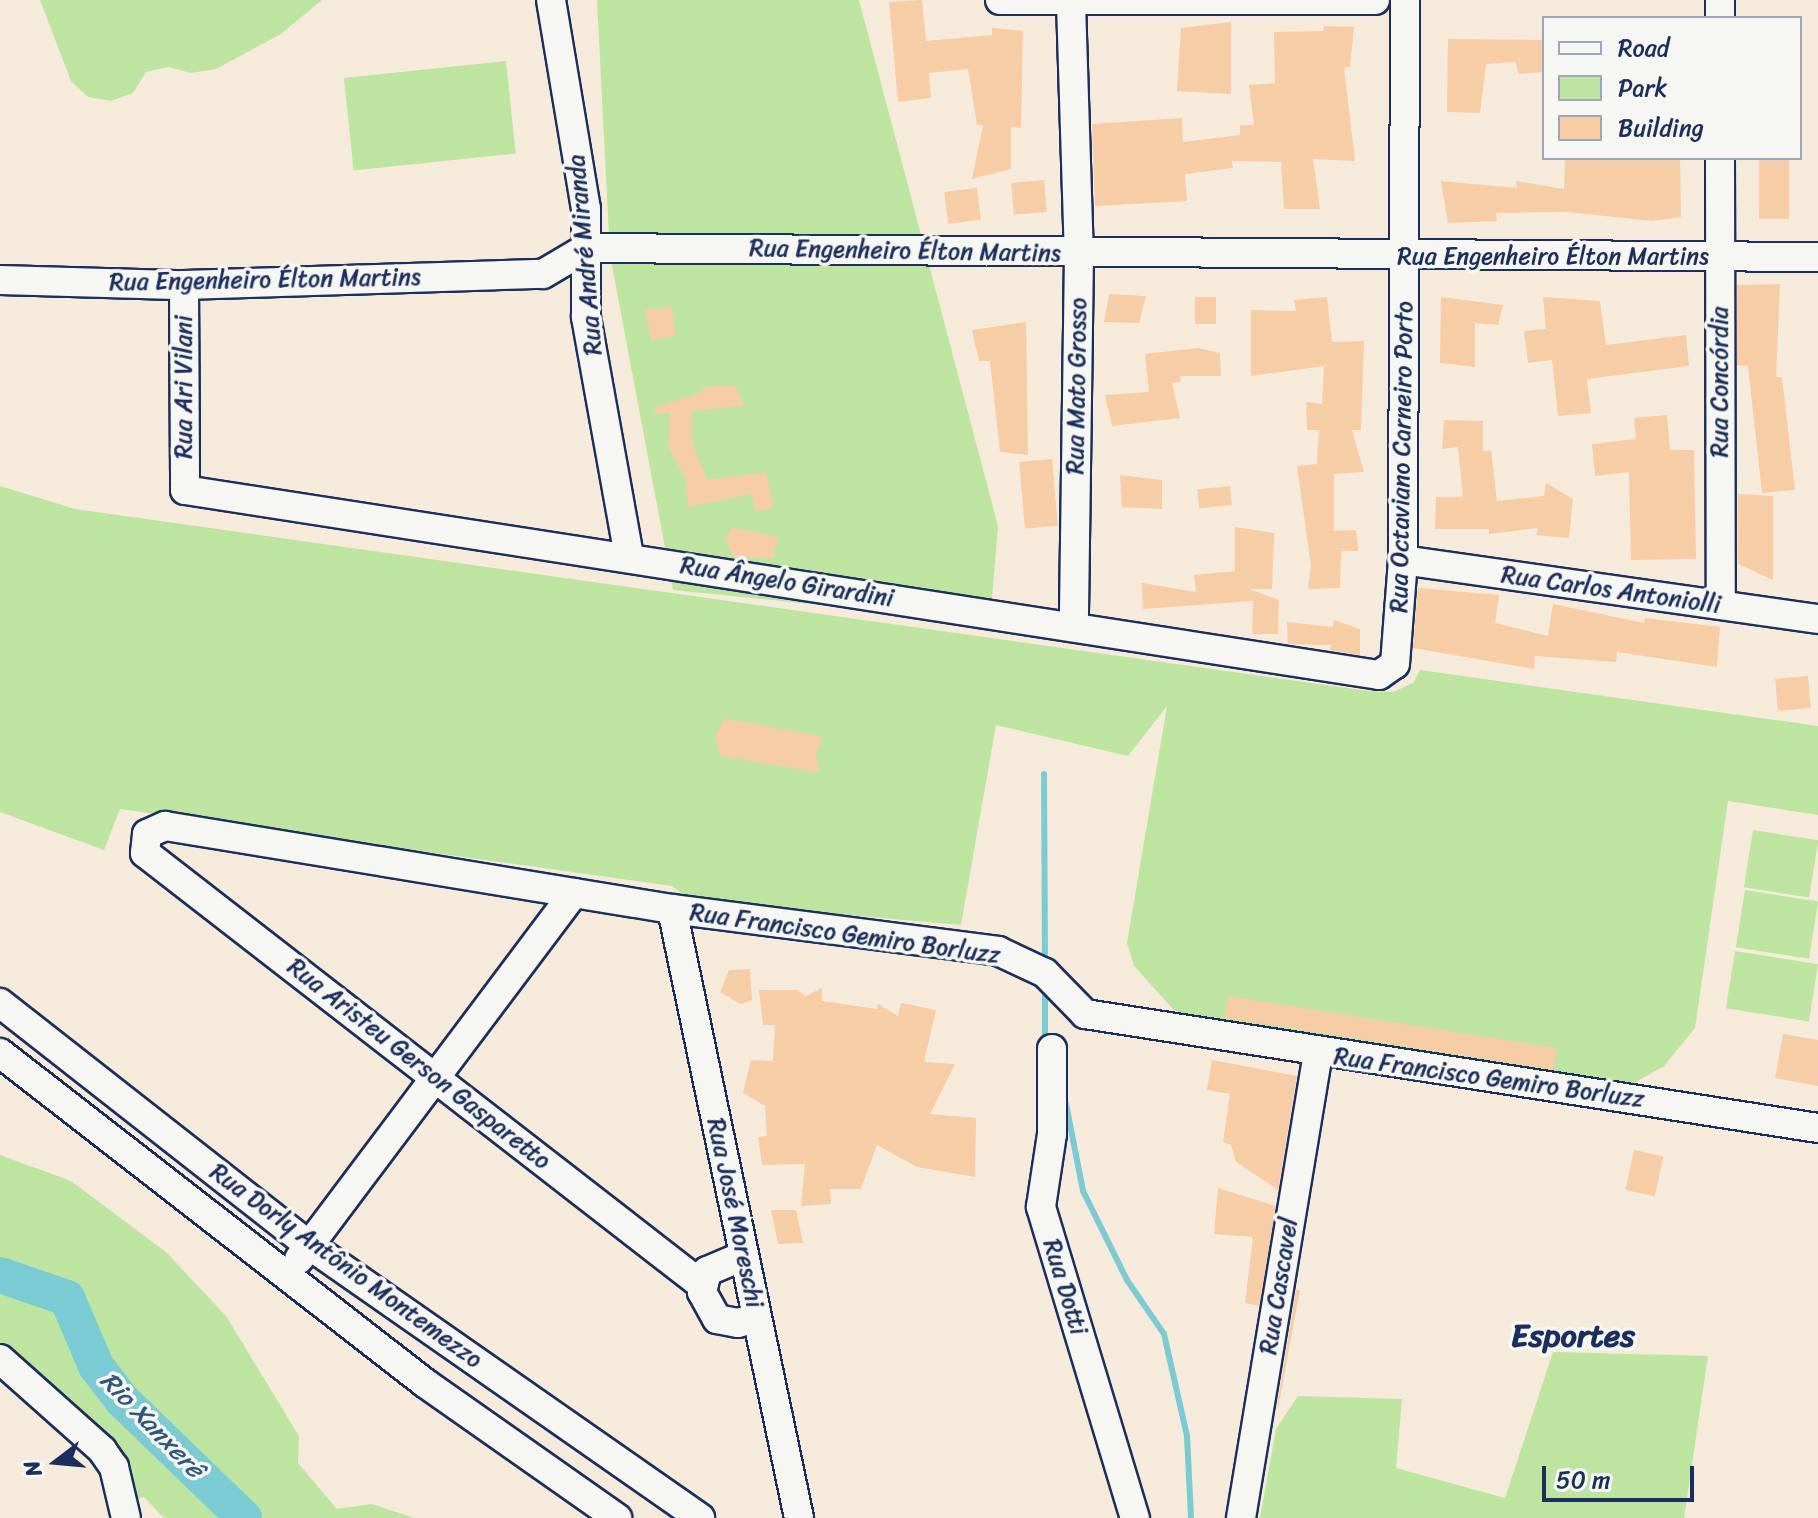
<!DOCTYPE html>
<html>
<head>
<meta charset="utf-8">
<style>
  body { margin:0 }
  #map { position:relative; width:1818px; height:1518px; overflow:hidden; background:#f6eadb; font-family:Sriracha,sans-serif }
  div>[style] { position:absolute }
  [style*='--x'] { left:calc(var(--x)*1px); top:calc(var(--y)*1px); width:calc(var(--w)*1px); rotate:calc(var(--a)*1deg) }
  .green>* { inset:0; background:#bde5a0; transform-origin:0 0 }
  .stream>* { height:6px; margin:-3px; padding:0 3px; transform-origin:3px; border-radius:3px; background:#7acbd3 }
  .river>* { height:36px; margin:-18px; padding:0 18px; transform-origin:18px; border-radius:18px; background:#7acbd3 }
  .building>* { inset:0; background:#f6cda5; transform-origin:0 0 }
  .roads { filter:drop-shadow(2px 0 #1b2f5e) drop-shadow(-2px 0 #1b2f5e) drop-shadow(0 2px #1b2f5e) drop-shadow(0 -2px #1b2f5e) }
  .minor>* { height:28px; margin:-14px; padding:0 14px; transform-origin:14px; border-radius:14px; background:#f6f6f2 }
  span { translate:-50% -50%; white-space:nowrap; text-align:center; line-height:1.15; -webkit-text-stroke:7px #f6f6f2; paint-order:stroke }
  .street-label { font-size:24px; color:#1b2f5e }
  .water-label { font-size:26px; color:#33567b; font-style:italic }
  .district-label { font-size:32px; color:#1b2f5e; font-weight:700 }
  .legend { position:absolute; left:1542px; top:16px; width:260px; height:144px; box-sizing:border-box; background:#f6f6f2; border:2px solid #9ea6b7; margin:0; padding:10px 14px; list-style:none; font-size:24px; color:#1b2f5e }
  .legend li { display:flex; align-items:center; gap:16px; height:40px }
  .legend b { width:40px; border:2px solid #9ea6b7 }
  .north { position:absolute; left:16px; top:1422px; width:80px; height:80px; -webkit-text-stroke:6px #f6f6f2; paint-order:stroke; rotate:254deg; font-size:22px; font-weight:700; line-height:32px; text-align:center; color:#1b2f5e }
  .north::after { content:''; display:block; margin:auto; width:28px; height:36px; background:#1b2f5e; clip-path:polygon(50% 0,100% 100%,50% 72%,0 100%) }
  .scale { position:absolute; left:1542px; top:1466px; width:152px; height:36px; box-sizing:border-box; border:4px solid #1b2f5e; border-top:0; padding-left:10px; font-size:24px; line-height:28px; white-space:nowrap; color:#1b2f5e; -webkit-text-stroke:6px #f6f6f2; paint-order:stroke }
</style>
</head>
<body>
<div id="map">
  <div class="green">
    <div style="clip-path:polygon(40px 0,322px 0,281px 34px,216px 69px,191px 73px,168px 67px,146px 72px,133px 93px,111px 101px,88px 97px,71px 81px)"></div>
    <div style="clip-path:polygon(597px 0,859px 0,998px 526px,990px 622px,673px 590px,610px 255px)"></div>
    <div style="left:506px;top:61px;width:93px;height:163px;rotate:84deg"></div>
    <div style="clip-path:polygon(0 486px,75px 509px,1368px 691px,1393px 692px,1413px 683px,1420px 670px,1818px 726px,1818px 815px,1728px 801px,1695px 1028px,1664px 1066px,1629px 1086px,1192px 1021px,1173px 1009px,1134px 966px,1127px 943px,1167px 706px,1128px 756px,996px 725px,961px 925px,692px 901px,672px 886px,120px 809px,104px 850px,0 812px)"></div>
    <div style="left:1753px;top:830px;width:66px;height:58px;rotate:9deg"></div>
    <div style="left:1745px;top:890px;width:74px;height:58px;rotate:9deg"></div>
    <div style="left:1735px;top:951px;width:84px;height:58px;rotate:9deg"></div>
    <div style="clip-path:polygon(0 1155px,71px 1181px,166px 1252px,226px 1316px,299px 1436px,298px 1463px,337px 1509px,372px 1504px,414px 1518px,164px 1518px,144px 1497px,136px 1499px,122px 1459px,0 1351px)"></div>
    <div style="clip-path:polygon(1553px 1352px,1708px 1356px,1684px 1518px,1260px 1518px,1276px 1429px,1298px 1396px,1402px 1399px,1396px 1468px,1505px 1498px)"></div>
  </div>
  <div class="stream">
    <div style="--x:1044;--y:774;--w:181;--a:89.7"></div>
    <div style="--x:1045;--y:991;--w:52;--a:90"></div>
    <div style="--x:1066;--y:1104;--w:89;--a:78.9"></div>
    <div style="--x:1083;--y:1191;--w:99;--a:63.7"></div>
    <div style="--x:1127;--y:1280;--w:65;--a:55.6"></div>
    <div style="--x:1164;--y:1334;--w:105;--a:77.3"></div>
    <div style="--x:1187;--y:1436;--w:82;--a:87.2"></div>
  </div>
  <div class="river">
    <div style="--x:0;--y:1275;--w:71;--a:18.9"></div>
    <div style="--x:67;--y:1298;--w:74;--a:66.9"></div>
    <div style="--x:96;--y:1366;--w:43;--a:52.6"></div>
    <div style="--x:122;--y:1400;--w:170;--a:44"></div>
  </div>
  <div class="building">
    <div style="clip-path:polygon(922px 0,926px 41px,992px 35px,992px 28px,1023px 31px,1021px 128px,1011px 127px,1011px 169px,972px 179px,983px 125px,977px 125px,968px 69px,929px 73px,931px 98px,898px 102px,889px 2px)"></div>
    <div style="clip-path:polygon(1231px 22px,1231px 94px,1177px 91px,1181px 28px)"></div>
    <div style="clip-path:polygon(1324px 26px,1354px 27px,1350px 67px,1344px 67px,1355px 161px,1313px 159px,1320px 209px,1284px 209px,1281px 162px,1232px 161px,1233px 168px,1185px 174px,1187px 201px,1095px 206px,1092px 124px,1182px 118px,1183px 142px,1240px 135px,1240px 125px,1254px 125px,1249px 85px,1275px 83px,1274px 32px,1323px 31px)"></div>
    <div style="clip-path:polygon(1448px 39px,1544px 40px,1544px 72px,1519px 74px,1515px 62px,1486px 64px,1480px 113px,1447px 112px)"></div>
    <div style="clip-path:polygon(1565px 158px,1680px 158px,1681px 217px,1652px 221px,1566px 212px,1496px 213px,1497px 221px,1448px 223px,1441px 181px,1517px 188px,1516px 181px,1564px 189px)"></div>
    <div style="left:1759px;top:158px;width:30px;height:61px"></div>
    <div style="left:1044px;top:180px;width:32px;height:33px;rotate:85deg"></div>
    <div style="left:977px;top:188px;width:32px;height:33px;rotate:83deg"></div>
    <div style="clip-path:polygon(1780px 284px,1776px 377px,1782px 377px,1795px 490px,1762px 493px,1748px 366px,1737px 365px,1737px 285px)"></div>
    <div style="clip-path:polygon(1109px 294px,1146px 296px,1139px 323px,1104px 322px)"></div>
    <div style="left:1195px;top:297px;width:21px;height:27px"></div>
    <div style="clip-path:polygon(1327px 297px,1332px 342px,1364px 341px,1361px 430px,1352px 430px,1364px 472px,1334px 474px,1334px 531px,1356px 530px,1358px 551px,1341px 551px,1340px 588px,1308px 589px,1311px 566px,1297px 466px,1317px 464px,1319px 430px,1307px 430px,1306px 402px,1322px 404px,1324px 366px,1251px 376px,1251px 310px,1296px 311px,1294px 300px)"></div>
    <div style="clip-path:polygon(1441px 297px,1503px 305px,1498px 325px,1475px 323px,1475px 367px,1440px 363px)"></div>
    <div style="clip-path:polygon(1543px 297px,1600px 301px,1606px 345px,1686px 335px,1689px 366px,1587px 379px,1591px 413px,1558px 416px,1552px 360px,1528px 363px,1524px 331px,1546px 329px)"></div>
    <div style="clip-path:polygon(672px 307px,675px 336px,651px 340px,645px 309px)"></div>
    <div style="clip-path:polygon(1026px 322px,1028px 455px,1000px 452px,990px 361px,979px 361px,972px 330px)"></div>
    <div style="clip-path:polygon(1198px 348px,1220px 353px,1221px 376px,1180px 376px,1181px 382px,1172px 383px,1180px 418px,1112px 426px,1105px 395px,1149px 392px,1145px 354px)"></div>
    <div style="clip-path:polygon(735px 385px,744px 406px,692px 411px,692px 442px,707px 480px,766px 472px,774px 508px,755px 511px,752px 494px,688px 507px,686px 479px,668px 448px,670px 413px,656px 414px,654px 408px,704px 391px,702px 387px)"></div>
    <div style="clip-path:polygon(1667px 415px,1670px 450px,1694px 450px,1696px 559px,1631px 560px,1629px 472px,1595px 476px,1592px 444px,1636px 439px,1634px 418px)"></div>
    <div style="clip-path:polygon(1444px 420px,1483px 421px,1483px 451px,1491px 450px,1497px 501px,1544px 496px,1546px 483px,1573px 499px,1569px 538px,1536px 535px,1538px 528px,1489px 534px,1489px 529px,1435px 529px,1436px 497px,1463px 497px,1458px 447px,1442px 449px)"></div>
    <div style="left:1052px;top:459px;width:67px;height:33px;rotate:85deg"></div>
    <div style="clip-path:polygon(1120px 475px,1162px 480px,1162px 509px,1122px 507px)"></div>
    <div style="left:1230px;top:486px;width:19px;height:33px;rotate:84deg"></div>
    <div style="clip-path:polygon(1738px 494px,1773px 496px,1773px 580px,1738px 564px)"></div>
    <div style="clip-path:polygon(731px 527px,778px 537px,773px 558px,733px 557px,726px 539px)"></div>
    <div style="clip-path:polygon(1235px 527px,1274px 533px,1272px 589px,1249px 589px,1279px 600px,1278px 634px,1252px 634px,1253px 601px,1143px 609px,1142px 583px,1196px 592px,1194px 575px,1235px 571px)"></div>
    <div style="clip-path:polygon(1418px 588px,1499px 595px,1495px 623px,1548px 636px,1553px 604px,1644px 623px,1645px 618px,1720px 627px,1717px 667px,1617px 652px,1616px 662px,1535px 656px,1534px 669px,1413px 648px)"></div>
    <div style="clip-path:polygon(1334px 620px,1360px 629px,1360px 655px,1330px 650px,1331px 645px,1288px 644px,1287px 622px,1333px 627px)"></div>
    <div style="left:1808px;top:676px;width:32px;height:33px;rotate:85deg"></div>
    <div style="clip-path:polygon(725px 718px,823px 737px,816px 754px,820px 773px,721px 756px,715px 737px)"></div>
    <div style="clip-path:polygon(750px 969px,752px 1000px,740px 1004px,720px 992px,729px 970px)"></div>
    <div style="clip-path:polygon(822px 988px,822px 1001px,877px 1009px,878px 1004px,898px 1016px,901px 1003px,936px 1010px,924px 1062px,955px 1064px,930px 1114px,976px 1118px,975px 1177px,917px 1167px,877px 1145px,861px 1189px,830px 1189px,831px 1204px,801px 1206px,805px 1164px,762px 1165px,758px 1137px,767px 1136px,765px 1106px,743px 1093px,751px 1060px,773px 1061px,775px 1025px,763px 1025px,759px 990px,797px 990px,806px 996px)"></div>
    <div style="left:1228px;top:996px;width:333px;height:22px;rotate:9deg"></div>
    <div style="clip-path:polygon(1783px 1034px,1818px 1040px,1818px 1086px,1775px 1078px)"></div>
    <div style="clip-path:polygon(1212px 1060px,1297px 1076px,1278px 1190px,1236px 1162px,1231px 1145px,1223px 1142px,1230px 1094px,1207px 1090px)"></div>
    <div style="left:1634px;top:1150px;width:30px;height:41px;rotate:12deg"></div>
    <div style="clip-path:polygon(1218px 1188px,1276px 1206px,1259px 1306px,1245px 1303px,1253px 1237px,1214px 1234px)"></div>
    <div style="clip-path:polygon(771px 1210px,796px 1210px,803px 1243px,778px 1244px)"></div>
    <div style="clip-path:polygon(1296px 1290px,1300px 1290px,1278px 1408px,1277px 1407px)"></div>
  </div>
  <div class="roads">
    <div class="minor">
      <div style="--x:551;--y:0;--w:212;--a:80.5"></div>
      <div style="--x:586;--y:209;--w:108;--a:90"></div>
      <div style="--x:586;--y:317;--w:244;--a:79.8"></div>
      <div style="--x:1000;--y:0;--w:375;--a:0"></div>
      <div style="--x:1720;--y:0;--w:18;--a:90"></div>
      <div style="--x:1071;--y:3;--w:251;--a:88.2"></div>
      <div style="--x:1079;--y:254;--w:372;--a:90.8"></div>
      <div style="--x:1720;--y:158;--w:447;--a:89.9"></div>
      <div style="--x:0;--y:280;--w:184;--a:1.6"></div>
      <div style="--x:184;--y:285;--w:359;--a:-1.8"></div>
      <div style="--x:543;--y:274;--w:51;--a:-30.6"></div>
      <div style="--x:587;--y:248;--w:1231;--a:0.42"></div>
      <div style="--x:184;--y:285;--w:205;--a:89.7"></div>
      <div style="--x:185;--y:490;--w:1208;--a:8.81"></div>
      <div style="--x:1379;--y:675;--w:19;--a:-35"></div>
      <div style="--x:1395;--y:664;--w:104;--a:-85.6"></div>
      <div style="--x:1403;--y:560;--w:560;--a:-89.8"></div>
      <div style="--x:1403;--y:560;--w:419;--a:8.1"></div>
      <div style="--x:672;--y:909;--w:622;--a:78.22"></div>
      <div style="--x:0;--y:1003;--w:392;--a:38.1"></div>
      <div style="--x:309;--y:1245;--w:477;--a:34.9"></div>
      <div style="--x:1052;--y:1049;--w:85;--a:90"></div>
      <div style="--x:1052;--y:1134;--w:74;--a:98.6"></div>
      <div style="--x:1041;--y:1207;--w:325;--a:73.2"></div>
      <div style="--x:0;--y:1053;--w:538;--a:37.83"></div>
      <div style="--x:425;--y:1383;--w:235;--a:35.1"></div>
      <div style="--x:743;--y:1256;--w:39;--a:157"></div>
      <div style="--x:707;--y:1271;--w:22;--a:103"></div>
      <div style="--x:702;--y:1292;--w:31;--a:61"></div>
      <div style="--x:717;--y:1319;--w:21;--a:11"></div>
      <div style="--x:738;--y:1323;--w:19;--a:-16"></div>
      <div style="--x:299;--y:1259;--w:458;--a:-53.1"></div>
      <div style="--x:702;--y:1285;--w:705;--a:-142.2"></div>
      <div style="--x:145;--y:853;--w:19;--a:-84"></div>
      <div style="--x:147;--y:834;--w:20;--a:-24"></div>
      <div style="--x:165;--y:826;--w:514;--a:9.3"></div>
      <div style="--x:672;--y:909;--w:329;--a:7.3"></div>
      <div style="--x:998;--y:951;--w:52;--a:25.1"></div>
      <div style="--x:1045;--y:973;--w:57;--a:45.7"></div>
      <div style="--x:1085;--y:1014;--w:742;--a:8.84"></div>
      <div style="--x:0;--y:1359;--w:137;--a:41.7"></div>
      <div style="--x:102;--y:1450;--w:21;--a:55"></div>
      <div style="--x:114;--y:1467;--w:52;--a:76.8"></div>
      <div style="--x:1241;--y:1518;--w:470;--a:-80.6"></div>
    </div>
  </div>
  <div class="street-label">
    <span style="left:905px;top:251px;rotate:1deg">Rua Engenheiro Élton Martins</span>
    <span style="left:585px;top:255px;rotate:-95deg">Rua André Miranda</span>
    <span style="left:1553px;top:257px">Rua Engenheiro Élton Martins</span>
    <span style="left:265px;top:280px;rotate:-1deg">Rua Engenheiro Élton Martins</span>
    <span style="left:1720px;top:382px;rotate:-90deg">Rua Concórdia</span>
    <span style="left:1077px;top:386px;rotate:-89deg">Rua Mato Grosso</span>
    <span style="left:184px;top:387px;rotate:-90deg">Rua Ari Vilani</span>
    <span style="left:1402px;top:457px;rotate:-89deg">Rua Octaviano Carneiro Porto</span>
    <span style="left:787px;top:582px;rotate:9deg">Rua Ângelo Girardini</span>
    <span style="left:1611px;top:590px;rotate:8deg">Rua Carlos Antoniolli</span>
    <span style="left:845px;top:934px;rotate:8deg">Rua Francisco Gemiro Borluzz</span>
    <span style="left:419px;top:1064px;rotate:38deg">Rua Aristeu Gerson Gasparetto</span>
    <span style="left:1489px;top:1078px;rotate:8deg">Rua Francisco Gemiro Borluzz</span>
    <span style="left:735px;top:1213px;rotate:78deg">Rua José Moreschi</span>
    <span style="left:346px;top:1266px;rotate:36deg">Rua Dorly Antônio Montemezzo</span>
    <span style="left:1279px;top:1286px;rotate:-81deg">Rua Cascavel</span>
    <span style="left:1065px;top:1287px;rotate:73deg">Rua Dotti</span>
  </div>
  <div class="water-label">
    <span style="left:152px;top:1425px;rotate:46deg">Rio Xanxerê</span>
  </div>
  <div class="district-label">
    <span style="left:1573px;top:1336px">Esportes</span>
  </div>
  <ul class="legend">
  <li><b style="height:10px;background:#f6f6f2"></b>Road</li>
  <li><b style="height:22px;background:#bde5a0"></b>Park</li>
  <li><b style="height:22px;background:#f6cda5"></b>Building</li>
  </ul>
  <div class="north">N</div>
  <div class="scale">50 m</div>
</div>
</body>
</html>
